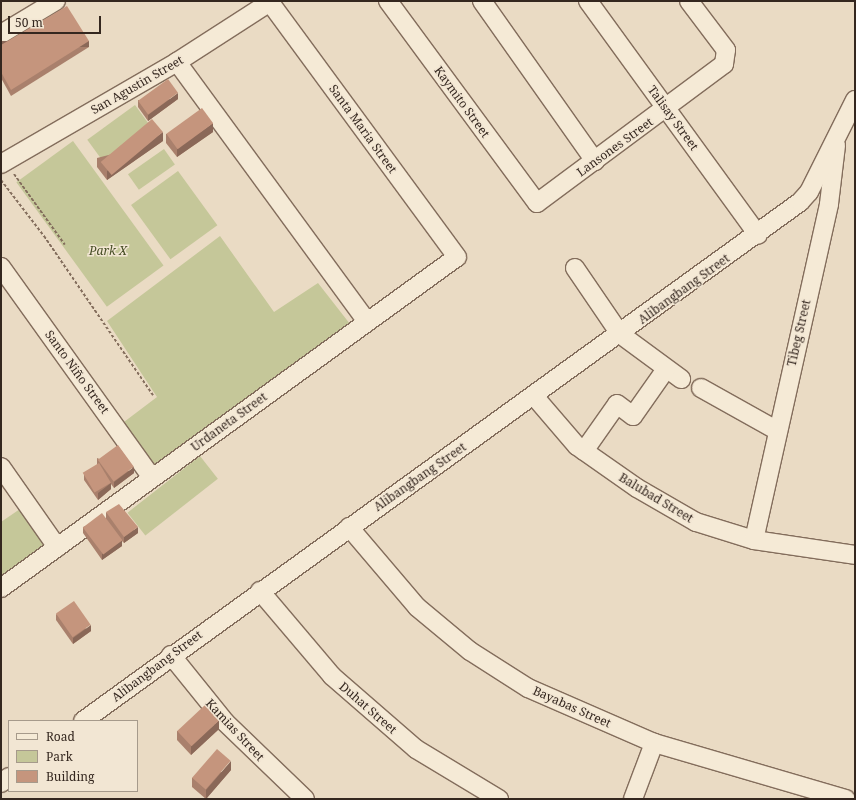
<!DOCTYPE html>
<html>
<head>
<meta charset="utf-8">
<style>
  body { margin:0 }
  #map { position:relative; width:856px; height:800px; overflow:hidden; background:#eadbc4; font-family:"Noto Serif",serif }
  div>[style] { position:absolute }
  [style*='--x'] { left:calc(var(--x)*1px); top:calc(var(--y)*1px); width:calc(var(--w)*1px); rotate:calc(var(--a)*1deg) }
  .green>* { inset:0; background:#c5c799; transform-origin:0 0 }
  .path>* { height:2px; margin-top:-1px; transform-origin:0; background:repeating-linear-gradient(90deg,#836d5c 0 3px,transparent 0 5px) }
  .roads { filter:drop-shadow(1px 0 #836d5c) drop-shadow(-1px 0 #836d5c) drop-shadow(0 1px #836d5c) drop-shadow(0 -1px #836d5c) }
  .minor>* { height:18px; margin:-9px; padding:0 9px; transform-origin:9px; border-radius:9px; background:#f5ead6 }
  .wall>* { inset:0; background:#a9806c }
  .shaded-wall>* { inset:0; background:#8a6858; transform-origin:0 0 }
  .building>* { inset:0; background:#c5957d; transform-origin:0 0 }
  span { translate:-50% -50%; white-space:nowrap; text-align:center; line-height:1.15; -webkit-text-stroke:3px #f2e6d3; paint-order:stroke }
  .street-label { font-size:12px; color:#34271f }
  .park-label { font-size:12px; color:#484f27; font-style:italic }
  .frame { position:absolute; inset:0; border:2px solid #34271f; pointer-events:none }
  .legend { position:absolute; left:8px; top:720px; width:130px; height:72px; box-sizing:border-box; background:#f2e6d3; border:1px solid #a69a8b; margin:0; padding:5px 7px; list-style:none; font-size:12px; color:#34271f }
  .legend li { display:flex; align-items:center; gap:8px; height:20px }
  .legend b { width:20px; border:1px solid #a69a8b }
  .scale { position:absolute; left:8px; top:16px; width:93px; height:18px; box-sizing:border-box; border:2px solid #34271f; border-top:0; padding-left:5px; font-size:12px; line-height:14px; white-space:nowrap; color:#34271f; -webkit-text-stroke:3px #f2e6d3; paint-order:stroke }
</style>
</head>
<body>
<div id="map">
  <div class="green">
    <div style="left:135px;top:105px;width:27px;height:59px;rotate:54deg"></div>
    <div style="left:73px;top:141px;width:154px;height:70px;rotate:54deg"></div>
    <div style="left:164px;top:149px;width:19px;height:44px;rotate:55deg"></div>
    <div style="left:178px;top:171px;width:67px;height:58px;rotate:54deg"></div>
    <div style="clip-path:polygon(220px 236px,274px 312px,318px 283px,350px 324px,152px 472px,120px 425px,157px 397px,107px 321px)"></div>
    <div style="left:200px;top:456px;width:29px;height:92px;rotate:52deg"></div>
    <div style="clip-path:polygon(20px 509px,50px 545px,1px 581px,1px 522px)"></div>
  </div>
  <div class="path">
    <div style="--x:14;--y:174;--w:87;--a:54.3"></div>
    <div style="--x:1;--y:180;--w:71;--a:52.5"></div>
    <div style="--x:44;--y:236;--w:193;--a:55.6"></div>
  </div>
  <div class="roads">
    <div class="minor">
      <div style="--x:388;--y:1;--w:251;--a:53.6"></div>
      <div style="--x:537;--y:203;--w:233;--a:-36.6"></div>
      <div style="--x:724;--y:64;--w:14;--a:-82"></div>
      <div style="--x:726;--y:50;--w:61;--a:-127.1"></div>
      <div style="--x:482;--y:1;--w:196;--a:54.8"></div>
      <div style="--x:588;--y:1;--w:289;--a:54"></div>
      <div style="--x:1;--y:34;--w:64;--a:-31"></div>
      <div style="--x:177;--y:62;--w:322;--a:53.8"></div>
      <div style="--x:1;--y:164;--w:203;--a:-30.1"></div>
      <div style="--x:177;--y:62;--w:111;--a:-32.8"></div>
      <div style="--x:1;--y:267;--w:259;--a:54.4"></div>
      <div style="--x:575;--y:268;--w:80;--a:55.7"></div>
      <div style="--x:620;--y:334;--w:76;--a:36.4"></div>
      <div style="--x:701;--y:388;--w:86;--a:29.2"></div>
      <div style="--x:534;--y:396;--w:66;--a:49.3"></div>
      <div style="--x:577;--y:446;--w:73;--a:35"></div>
      <div style="--x:637;--y:488;--w:68;--a:30"></div>
      <div style="--x:696;--y:522;--w:61;--a:17.2"></div>
      <div style="--x:754;--y:540;--w:102;--a:8.4"></div>
      <div style="--x:584;--y:451;--w:57;--a:-54.9"></div>
      <div style="--x:617;--y:404;--w:20;--a:37"></div>
      <div style="--x:633;--y:416;--w:57;--a:-54.9"></div>
      <div style="--x:1;--y:467;--w:98;--a:55"></div>
      <div style="--x:349;--y:527;--w:105;--a:49.6"></div>
      <div style="--x:417;--y:607;--w:69;--a:39.7"></div>
      <div style="--x:470;--y:651;--w:69;--a:32.5"></div>
      <div style="--x:528;--y:688;--w:137;--a:23.6"></div>
      <div style="--x:654;--y:743;--w:200;--a:16.3"></div>
      <div style="--x:754;--y:540;--w:344;--a:-77.4"></div>
      <div style="--x:829;--y:204;--w:59;--a:-83.2"></div>
      <div style="--x:1;--y:588;--w:563;--a:-35.98"></div>
      <div style="--x:457;--y:257;--w:318;--a:-126.3"></div>
      <div style="--x:260;--y:591;--w:111;--a:49.7"></div>
      <div style="--x:332;--y:676;--w:111;--a:41"></div>
      <div style="--x:416;--y:749;--w:97;--a:31.1"></div>
      <div style="--x:171;--y:655;--w:86;--a:51.1"></div>
      <div style="--x:225;--y:722;--w:111;--a:43.9"></div>
      <div style="--x:83;--y:721;--w:885;--a:-35.9"></div>
      <div style="--x:800;--y:202;--w:13;--a:-48"></div>
      <div style="--x:809;--y:192;--w:103;--a:-63.4"></div>
      <div style="--x:1;--y:783;--w:10;--a:-37"></div>
      <div style="--x:633;--y:799;--w:60;--a:-69.4"></div>
    </div>
  </div>
  <div class="wall">
    <div style="clip-path:polygon(1px 45px,89px 47px,11px 96px,1px 78px)"></div>
    <div style="clip-path:polygon(178px 99px,148px 121px,138px 107px,138px 100px)"></div>
    <div style="clip-path:polygon(213px 132px,177px 157px,166px 143px,166px 134px)"></div>
    <div style="clip-path:polygon(163px 141px,107px 180px,97px 167px,97px 158px)"></div>
    <div style="clip-path:polygon(97px 458px,134px 473px,114px 488px,111px 484px,111px 489px,98px 500px,84px 480px,84px 474px,97px 465px)"></div>
    <div style="clip-path:polygon(106px 512px,138px 533px,124px 543px,122px 541px,122px 546px,102px 560px,83px 533px,83px 527px,106px 518px)"></div>
    <div style="clip-path:polygon(56px 614px,91px 631px,73px 644px,56px 620px)"></div>
    <div style="clip-path:polygon(219px 729px,191px 755px,177px 740px,177px 731px)"></div>
    <div style="clip-path:polygon(231px 770px,206px 799px,192px 787px,192px 778px)"></div>
  </div>
  <div class="shaded-wall">
    <div style="left:89px;top:41px;width:6px;height:92px;rotate:90deg"></div>
    <div style="clip-path:polygon(178px 93px,178px 99px,148px 121px,148px 115px)"></div>
    <div style="clip-path:polygon(213px 123px,213px 132px,177px 157px,177px 148px)"></div>
    <div style="clip-path:polygon(163px 132px,163px 141px,107px 180px,107px 171px)"></div>
    <div style="clip-path:polygon(134px 467px,134px 473px,114px 488px,114px 482px)"></div>
    <div style="clip-path:polygon(111px 483px,111px 489px,98px 500px,98px 493px)"></div>
    <div style="clip-path:polygon(138px 527px,138px 533px,124px 543px,124px 537px)"></div>
    <div style="clip-path:polygon(122px 540px,122px 546px,102px 560px,102px 554px)"></div>
    <div style="clip-path:polygon(91px 625px,91px 631px,73px 644px,73px 638px)"></div>
    <div style="clip-path:polygon(219px 720px,219px 729px,191px 755px,191px 746px)"></div>
    <div style="clip-path:polygon(231px 761px,231px 770px,206px 799px,206px 790px)"></div>
  </div>
  <div class="building">
    <div style="clip-path:polygon(67px 6px,89px 41px,11px 90px,1px 72px,1px 45px)"></div>
    <div style="left:168px;top:79px;width:17px;height:37px;rotate:54deg"></div>
    <div style="left:202px;top:108px;width:19px;height:44px;rotate:54deg"></div>
    <div style="left:152px;top:119px;width:17px;height:67px;rotate:50deg"></div>
    <div style="left:118px;top:445px;width:27px;height:25px;rotate:54deg"></div>
    <div style="left:99px;top:463px;width:23px;height:19px;rotate:59deg"></div>
    <div style="clip-path:polygon(119px 504px,138px 527px,124px 537px,106px 512px)"></div>
    <div style="left:102px;top:513px;width:34px;height:24px;rotate:53deg"></div>
    <div style="left:74px;top:601px;width:29px;height:22px;rotate:55deg"></div>
    <div style="left:205px;top:705px;width:21px;height:38px;rotate:47deg"></div>
    <div style="left:217px;top:749px;width:18px;height:38px;rotate:41deg"></div>
  </div>
  <div class="street-label">
    <span style="left:137px;top:85px;rotate:-30deg">San Agustin Street</span>
    <span style="left:462px;top:102px;rotate:54deg">Kaymito Street</span>
    <span style="left:673px;top:118px;rotate:54deg">Talisay Street</span>
    <span style="left:363px;top:129px;rotate:54deg">Santa Maria Street</span>
    <span style="left:615px;top:147px;rotate:-36deg">Lansones Street</span>
    <span style="left:684px;top:289px;rotate:-36deg">Alibangbang Street</span>
    <span style="left:799px;top:333px;rotate:-77deg">Tibeg Street</span>
    <span style="left:77px;top:372px;rotate:54deg">Santo Niño Street</span>
    <span style="left:229px;top:422px;rotate:-36deg">Urdaneta Street</span>
    <span style="left:420px;top:477px;rotate:-35deg">Alibangbang Street</span>
    <span style="left:656px;top:498px;rotate:31deg">Balubad Street</span>
    <span style="left:157px;top:666px;rotate:-37deg">Alibangbang Street</span>
    <span style="left:572px;top:707px;rotate:24deg">Bayabas Street</span>
    <span style="left:368px;top:708px;rotate:41deg">Duhat Street</span>
    <span style="left:235px;top:730px;rotate:47deg">Kamias Street</span>
  </div>
  <div class="park-label">
    <span style="left:108px;top:251px">Park X</span>
  </div>
  <div class="frame"></div>
  <ul class="legend">
  <li><b style="height:5px;background:#f5ead6"></b>Road</li>
  <li><b style="height:11px;background:#c5c799"></b>Park</li>
  <li><b style="height:11px;background:#c5957d"></b>Building</li>
  </ul>
  <div class="scale">50 m</div>
</div>
</body>
</html>
